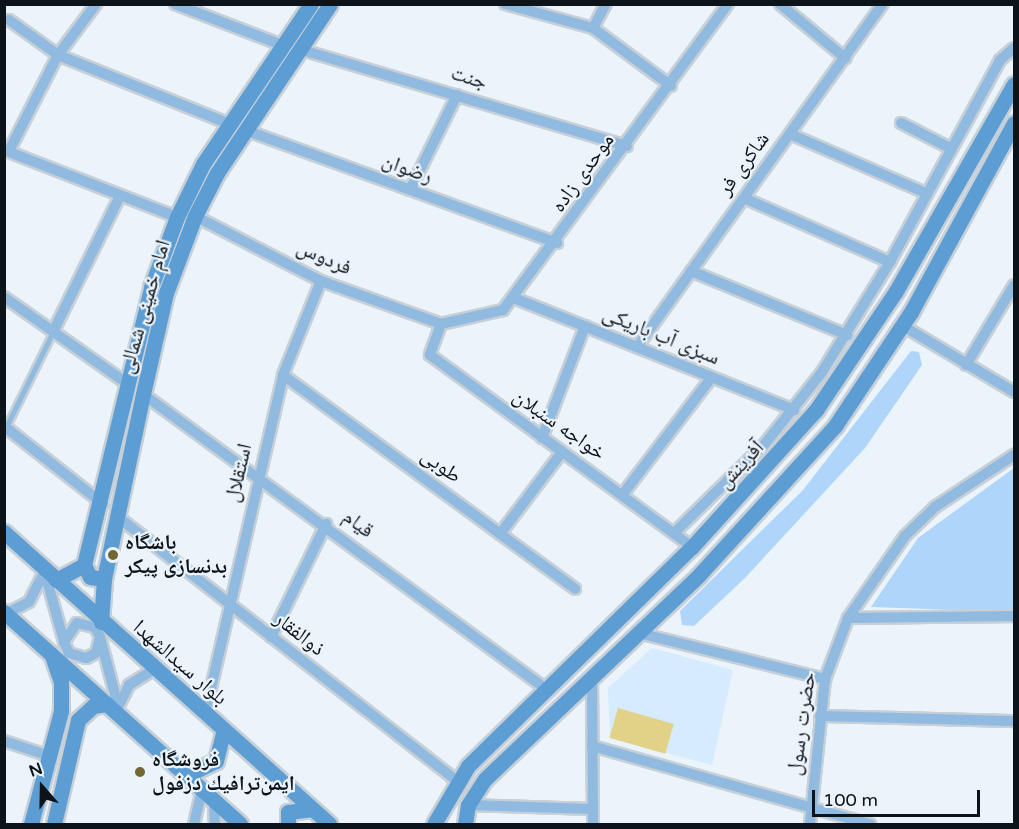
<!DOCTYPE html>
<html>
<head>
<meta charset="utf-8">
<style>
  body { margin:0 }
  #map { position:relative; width:1019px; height:829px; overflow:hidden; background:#ebf3fb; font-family:"Varela Round","Noto Naskh Arabic",sans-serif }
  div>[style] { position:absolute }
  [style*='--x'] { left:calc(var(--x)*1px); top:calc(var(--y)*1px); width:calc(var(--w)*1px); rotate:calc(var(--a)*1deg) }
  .built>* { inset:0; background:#d6ebfe }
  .green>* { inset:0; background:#afd6fa }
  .building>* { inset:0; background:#e2d288; transform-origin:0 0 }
  .roads { filter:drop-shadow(2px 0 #c7cfd7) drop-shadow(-2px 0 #c7cfd7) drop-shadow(0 2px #c7cfd7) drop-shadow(0 -2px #c7cfd7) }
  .lane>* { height:5px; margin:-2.5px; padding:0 2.5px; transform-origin:2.5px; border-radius:2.5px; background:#90badf }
  .street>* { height:10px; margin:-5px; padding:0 5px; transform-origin:5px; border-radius:5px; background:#90badf }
  .secondary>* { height:15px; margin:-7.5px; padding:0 7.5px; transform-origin:7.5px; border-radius:7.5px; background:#5c9dd4 }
  .dots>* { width:16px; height:16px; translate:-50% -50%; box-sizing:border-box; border:3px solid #ebf3fb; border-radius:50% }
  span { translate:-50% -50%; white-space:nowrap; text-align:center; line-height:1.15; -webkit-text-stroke:4.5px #ebf3fb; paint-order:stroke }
  .street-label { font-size:21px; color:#0c1319 }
  .poi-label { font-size:21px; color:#0c1319; font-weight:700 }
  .left { translate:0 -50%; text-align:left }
  .frame { position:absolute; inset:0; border:6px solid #0c1319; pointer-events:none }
  .north { position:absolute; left:12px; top:757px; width:60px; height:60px; -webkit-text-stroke:4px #ebf3fb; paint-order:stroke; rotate:340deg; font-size:16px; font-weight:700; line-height:24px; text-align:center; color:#0c1319 }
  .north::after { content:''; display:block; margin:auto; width:21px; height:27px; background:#0c1319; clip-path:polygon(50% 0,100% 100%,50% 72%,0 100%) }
  .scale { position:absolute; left:812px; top:790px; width:168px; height:27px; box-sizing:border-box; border:3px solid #0c1319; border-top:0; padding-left:8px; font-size:18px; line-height:21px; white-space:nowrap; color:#0c1319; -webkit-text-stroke:4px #ebf3fb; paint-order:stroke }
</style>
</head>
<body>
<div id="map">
  <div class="built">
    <div style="clip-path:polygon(652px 648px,733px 670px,712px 765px,610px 738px,608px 688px)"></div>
  </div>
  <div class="green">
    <div style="clip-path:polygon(911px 351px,919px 352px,922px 365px,865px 448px,745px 578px,694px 626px,682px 625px,680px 611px,803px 490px)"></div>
    <div style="clip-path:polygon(1014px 468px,1014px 612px,871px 607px,918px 538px)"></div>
  </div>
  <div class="building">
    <div style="left:618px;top:708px;width:58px;height:31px;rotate:16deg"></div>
  </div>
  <div class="roads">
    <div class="lane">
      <div style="--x:6;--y:427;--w:106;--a:-63.7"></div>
    </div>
    <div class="street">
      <div style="--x:175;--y:4;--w:115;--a:21"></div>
      <div style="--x:505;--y:4;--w:91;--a:15.3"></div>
      <div style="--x:593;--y:28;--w:97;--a:36.6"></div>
      <div style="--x:780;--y:4;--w:85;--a:39.7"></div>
      <div style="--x:9;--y:20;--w:60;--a:35.5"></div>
      <div style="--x:58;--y:55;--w:185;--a:21.9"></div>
      <div style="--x:593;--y:28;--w:27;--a:-62"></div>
      <div style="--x:299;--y:49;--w:342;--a:16.5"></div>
      <div style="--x:901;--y:123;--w:55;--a:27"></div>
      <div style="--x:245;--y:130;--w:332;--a:19.9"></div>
      <div style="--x:790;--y:134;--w:148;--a:23.5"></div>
      <div style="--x:4;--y:150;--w:186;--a:21.2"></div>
      <div style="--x:9;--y:151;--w:108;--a:-63"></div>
      <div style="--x:58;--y:55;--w:64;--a:-53.3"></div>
      <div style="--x:410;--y:190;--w:106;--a:-63.7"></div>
      <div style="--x:744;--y:198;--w:159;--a:23.7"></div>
      <div style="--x:195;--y:216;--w:142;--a:27.3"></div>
      <div style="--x:321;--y:281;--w:127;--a:19.7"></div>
      <div style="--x:441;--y:324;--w:64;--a:-12.7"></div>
      <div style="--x:503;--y:310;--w:380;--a:-53.7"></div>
      <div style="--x:691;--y:271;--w:169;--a:22.3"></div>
      <div style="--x:4;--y:297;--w:151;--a:35.1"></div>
      <div style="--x:514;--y:298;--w:302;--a:21.8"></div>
      <div style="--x:441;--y:324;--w:33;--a:110"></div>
      <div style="--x:430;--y:355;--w:325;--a:36.2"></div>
      <div style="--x:903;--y:326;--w:129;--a:30.7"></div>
      <div style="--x:53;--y:332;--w:152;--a:-63.8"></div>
      <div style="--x:637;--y:347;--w:422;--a:-54.4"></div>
      <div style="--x:966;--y:365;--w:93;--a:-59"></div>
      <div style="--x:283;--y:375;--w:362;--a:36.2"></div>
      <div style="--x:143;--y:394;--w:499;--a:36.2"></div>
      <div style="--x:4;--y:426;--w:126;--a:38.2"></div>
      <div style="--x:542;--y:438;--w:120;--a:-69"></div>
      <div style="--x:623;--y:494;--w:146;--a:-52.8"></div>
      <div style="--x:118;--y:517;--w:430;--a:37.9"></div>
      <div style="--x:674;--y:533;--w:126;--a:-44.4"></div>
      <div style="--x:764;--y:445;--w:93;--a:-51.5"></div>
      <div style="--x:822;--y:372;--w:129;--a:-58.3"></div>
      <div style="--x:890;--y:262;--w:230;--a:-61.4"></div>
      <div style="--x:1000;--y:60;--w:18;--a:-41"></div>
      <div style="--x:500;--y:534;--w:103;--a:-52.9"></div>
      <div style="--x:44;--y:570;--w:74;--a:74.3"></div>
      <div style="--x:6;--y:614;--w:26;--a:-28"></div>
      <div style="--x:29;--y:602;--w:34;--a:-63"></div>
      <div style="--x:848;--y:618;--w:166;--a:-0.7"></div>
      <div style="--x:639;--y:633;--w:192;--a:13.9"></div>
      <div style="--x:100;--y:637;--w:16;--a:104"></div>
      <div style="--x:96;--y:653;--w:11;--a:153"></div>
      <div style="--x:86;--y:658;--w:18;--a:-164"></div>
      <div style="--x:69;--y:653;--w:12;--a:-114"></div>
      <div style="--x:64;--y:642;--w:23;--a:-56"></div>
      <div style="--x:77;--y:623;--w:18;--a:13"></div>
      <div style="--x:95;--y:627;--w:11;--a:63"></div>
      <div style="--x:100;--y:637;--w:71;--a:75.4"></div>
      <div style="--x:271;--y:637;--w:126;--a:-64"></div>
      <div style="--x:592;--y:679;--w:145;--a:89.6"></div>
      <div style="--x:118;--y:707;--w:25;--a:-63"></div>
      <div style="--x:129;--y:685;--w:31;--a:-32"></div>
      <div style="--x:205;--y:714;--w:348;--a:-77"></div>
      <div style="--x:283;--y:375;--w:101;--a:-68"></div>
      <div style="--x:820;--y:716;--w:194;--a:1.5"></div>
      <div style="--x:4;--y:741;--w:47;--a:18.4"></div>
      <div style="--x:592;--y:746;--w:289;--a:15.7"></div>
      <div style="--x:214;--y:801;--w:23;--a:88"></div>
      <div style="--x:468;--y:805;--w:125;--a:1.8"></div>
      <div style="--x:194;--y:824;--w:36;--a:-77"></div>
      <div style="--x:810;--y:824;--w:146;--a:-84.1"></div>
      <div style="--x:825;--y:679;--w:65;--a:-69.3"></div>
      <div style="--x:848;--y:618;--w:100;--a:-55.2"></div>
      <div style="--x:905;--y:536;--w:42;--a:-44"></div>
      <div style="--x:935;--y:507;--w:95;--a:-33.4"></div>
    </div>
    <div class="secondary">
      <div style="--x:4;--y:532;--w:437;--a:41.9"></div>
      <div style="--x:84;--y:565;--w:13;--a:63"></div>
      <div style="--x:90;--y:577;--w:14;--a:8"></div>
      <div style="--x:56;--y:580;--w:32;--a:-28"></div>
      <div style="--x:84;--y:565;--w:286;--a:-76.4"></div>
      <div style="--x:151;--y:287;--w:75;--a:-69.6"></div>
      <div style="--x:177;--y:217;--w:59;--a:-63.9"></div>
      <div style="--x:203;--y:164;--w:193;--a:-56"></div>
      <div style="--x:4;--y:612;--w:317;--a:41.9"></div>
      <div style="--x:101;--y:622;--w:43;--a:-86"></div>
      <div style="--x:104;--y:579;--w:189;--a:-78.1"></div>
      <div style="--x:143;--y:394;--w:104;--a:-77.2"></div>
      <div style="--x:166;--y:293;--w:82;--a:-69.4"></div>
      <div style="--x:195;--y:216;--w:48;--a:-62.9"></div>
      <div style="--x:217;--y:173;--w:203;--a:-56.2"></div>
      <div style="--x:187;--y:775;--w:32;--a:-26"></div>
      <div style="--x:216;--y:761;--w:32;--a:-76"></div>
      <div style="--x:31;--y:824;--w:117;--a:-75.1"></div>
      <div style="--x:61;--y:711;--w:29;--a:-90"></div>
      <div style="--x:61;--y:682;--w:28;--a:-109"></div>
      <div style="--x:54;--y:824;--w:107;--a:-77"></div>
      <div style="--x:78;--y:720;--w:21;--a:-43"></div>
      <div style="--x:93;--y:706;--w:14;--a:-8"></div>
      <div style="--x:288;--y:824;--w:12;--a:-90"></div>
      <div style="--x:288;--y:812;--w:23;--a:-7"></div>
      <div style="--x:434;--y:824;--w:67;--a:-59.6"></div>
      <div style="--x:468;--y:766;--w:313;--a:-44.4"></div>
      <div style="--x:692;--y:547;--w:185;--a:-47.9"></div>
      <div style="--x:816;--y:410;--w:143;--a:-56.1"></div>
      <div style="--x:896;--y:291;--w:238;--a:-60.3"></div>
      <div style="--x:465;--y:824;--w:19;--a:-81"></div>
      <div style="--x:468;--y:805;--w:31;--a:-57"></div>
      <div style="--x:485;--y:779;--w:296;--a:-43.6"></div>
      <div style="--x:699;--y:575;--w:202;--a:-47.6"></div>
      <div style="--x:835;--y:426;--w:137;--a:-56.3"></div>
      <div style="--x:911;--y:312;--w:215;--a:-61.4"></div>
    </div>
  </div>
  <div class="dots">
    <div style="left:113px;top:555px;background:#736734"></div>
    <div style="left:140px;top:772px;background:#736734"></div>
  </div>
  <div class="street-label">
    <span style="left:469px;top:78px;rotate:17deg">جنت</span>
    <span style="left:744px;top:164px;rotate:-54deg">شاکری فر</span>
    <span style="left:407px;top:169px;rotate:20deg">رضوان</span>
    <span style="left:583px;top:173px;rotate:-54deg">موحدی زاده</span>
    <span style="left:324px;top:258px;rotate:24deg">فردوس</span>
    <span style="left:145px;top:307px;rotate:-74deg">امام خمینی شمالی</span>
    <span style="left:661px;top:336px;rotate:22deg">سبزی آب باریکی</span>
    <span style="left:559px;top:425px;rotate:35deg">خواجه سنبلان</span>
    <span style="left:741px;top:465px;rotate:-47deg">آفرینش</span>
    <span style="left:441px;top:466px;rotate:36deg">طوبی</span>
    <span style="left:239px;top:473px;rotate:-77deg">استقلال</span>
    <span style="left:358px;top:524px;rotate:37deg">قیام</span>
    <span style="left:299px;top:634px;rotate:38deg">ذوالفقار</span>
    <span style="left:180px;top:663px;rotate:41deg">بلوار سیدالشهدا</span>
    <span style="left:802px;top:724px;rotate:-82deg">حضرت رسول</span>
  </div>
  <div class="poi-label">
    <span class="left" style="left:125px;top:555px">باشگاه<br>بدنسازی پیکر</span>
    <span class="left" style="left:152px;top:772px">فروشگاه<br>ايمن‌ترافيك دزفول</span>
  </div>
  <div class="frame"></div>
  <div class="north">N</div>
  <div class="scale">100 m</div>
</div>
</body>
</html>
